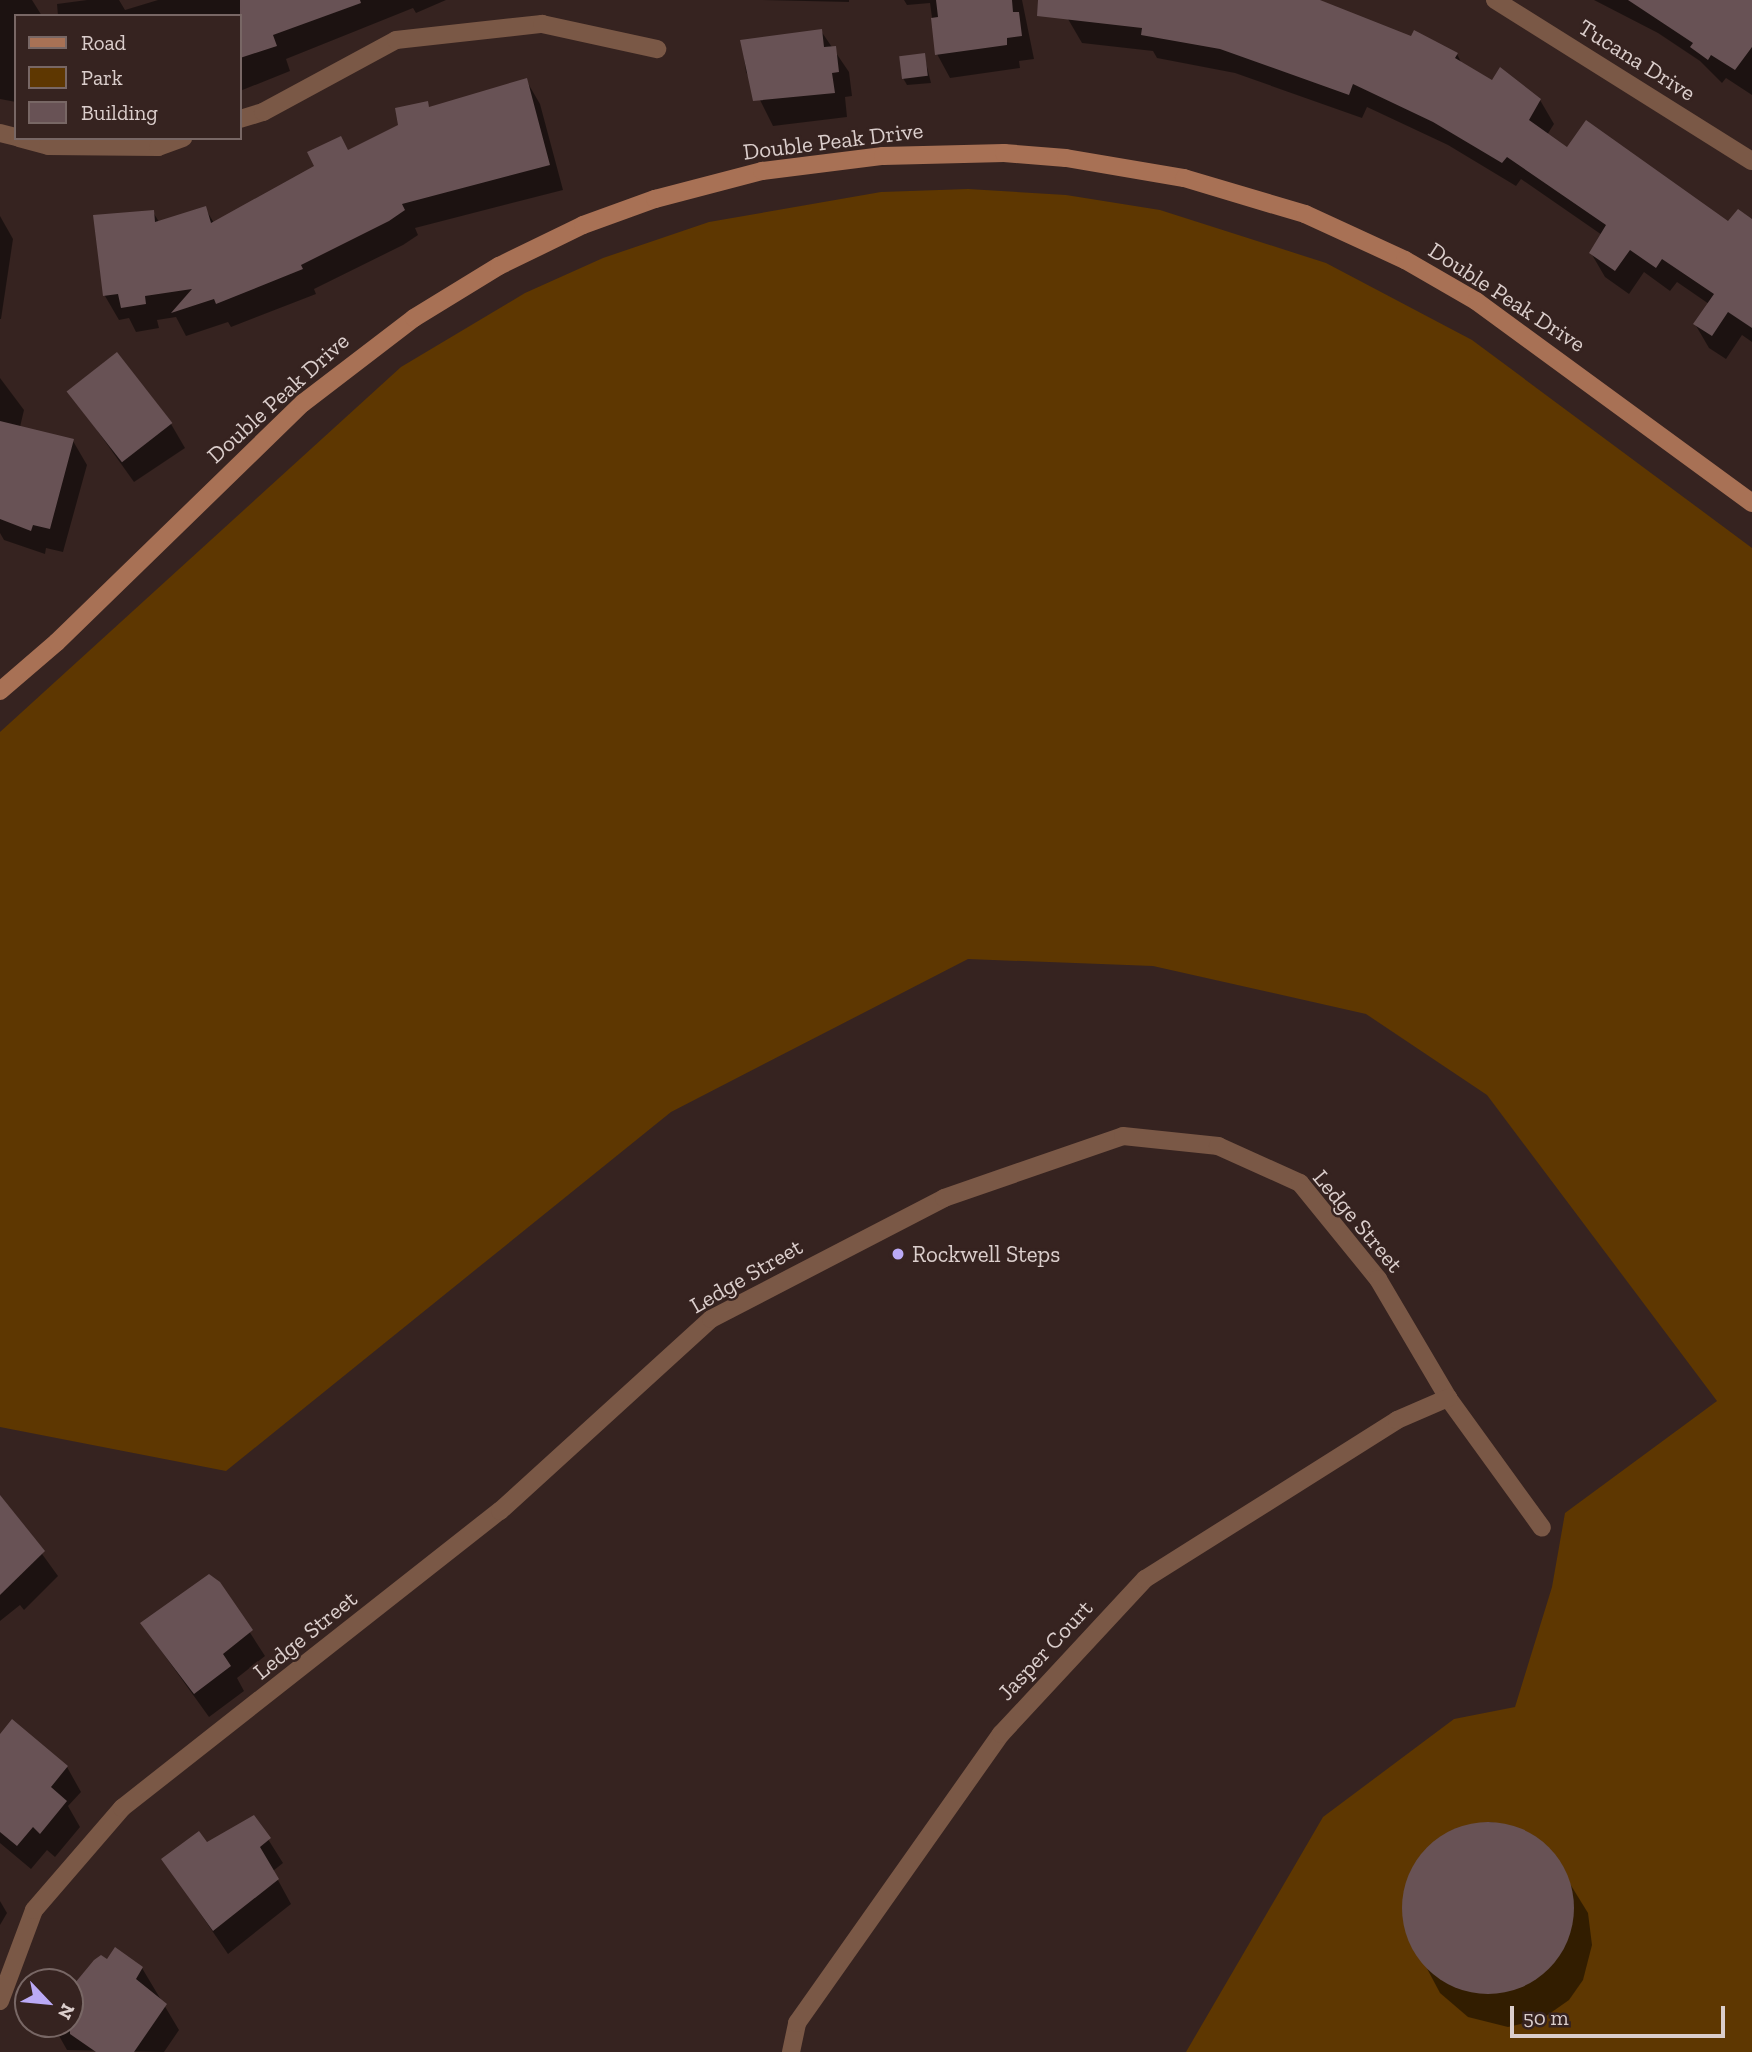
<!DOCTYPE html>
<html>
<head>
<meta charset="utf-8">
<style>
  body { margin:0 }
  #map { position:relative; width:1752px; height:2052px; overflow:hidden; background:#362320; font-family:"Zilla Slab",serif }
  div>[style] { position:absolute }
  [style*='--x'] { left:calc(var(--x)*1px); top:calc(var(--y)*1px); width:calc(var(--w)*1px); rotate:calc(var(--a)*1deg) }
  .green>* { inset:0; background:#5e3701 }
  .shadow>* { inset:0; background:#0007 }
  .building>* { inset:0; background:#685255; transform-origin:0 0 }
  .round { border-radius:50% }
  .street>* { height:18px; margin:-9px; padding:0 9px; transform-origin:9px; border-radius:9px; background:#7a5846 }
  .secondary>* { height:18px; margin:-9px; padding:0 9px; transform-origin:9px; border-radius:9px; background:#a87155 }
  .dots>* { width:19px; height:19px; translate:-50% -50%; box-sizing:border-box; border:4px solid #362320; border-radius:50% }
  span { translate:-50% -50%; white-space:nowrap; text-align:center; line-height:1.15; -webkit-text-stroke:5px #362320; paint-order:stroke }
  .street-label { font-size:23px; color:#dbcecc }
  .poi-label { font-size:23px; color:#dbcecc }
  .left { translate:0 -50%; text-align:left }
  .legend { position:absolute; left:14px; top:14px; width:228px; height:126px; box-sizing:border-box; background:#362320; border:2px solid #786765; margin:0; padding:9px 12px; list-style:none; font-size:21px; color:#dbcecc }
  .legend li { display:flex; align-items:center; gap:14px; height:35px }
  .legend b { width:35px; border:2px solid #786765 }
  .north { position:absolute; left:14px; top:1968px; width:70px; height:70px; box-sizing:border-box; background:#362320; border:2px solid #786765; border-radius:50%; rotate:116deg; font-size:19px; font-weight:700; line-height:28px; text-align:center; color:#dbcecc }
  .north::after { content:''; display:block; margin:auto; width:24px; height:32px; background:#bbaaf6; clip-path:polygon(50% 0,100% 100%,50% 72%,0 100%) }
  .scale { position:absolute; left:1510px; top:2006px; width:215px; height:32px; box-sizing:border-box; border:4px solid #dbcecc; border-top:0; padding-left:9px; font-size:21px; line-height:24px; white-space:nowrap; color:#dbcecc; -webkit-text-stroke:5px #362320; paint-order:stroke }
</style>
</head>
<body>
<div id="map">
  <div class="green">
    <div style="clip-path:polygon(968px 189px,1066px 195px,1160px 210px,1326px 263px,1472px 340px,1752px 548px,1752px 2052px,1186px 2052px,1323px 1817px,1454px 1719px,1515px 1707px,1552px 1587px,1565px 1513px,1717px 1401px,1487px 1095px,1366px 1014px,1153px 966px,968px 959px,671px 1112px,226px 1471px,0 1427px,0 732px,401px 367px,525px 293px,603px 258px,709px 222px,881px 192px)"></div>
  </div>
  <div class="shadow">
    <div style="clip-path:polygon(0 0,32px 0,42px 16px,16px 16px,16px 102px,0 99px)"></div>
    <div style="clip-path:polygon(87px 0,119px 0,125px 10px,158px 0,446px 0,416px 13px,413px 8px,286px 59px,290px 71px,240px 91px,240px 16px,58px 16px,57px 4px)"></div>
    <div style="clip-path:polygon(761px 0,849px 0,849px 2px)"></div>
    <div style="clip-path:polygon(904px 0,1022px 0,1034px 59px,1019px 61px,1020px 68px,950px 78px,937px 54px,930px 3px,907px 5px)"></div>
    <div style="clip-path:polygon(1070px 0,1311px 0,1457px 54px,1462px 64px,1493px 82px,1540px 100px,1554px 124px,1547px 135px,1568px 150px,1728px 224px,1752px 230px,1752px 342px,1742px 335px,1726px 359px,1709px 348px,1695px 324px,1709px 304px,1677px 282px,1670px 291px,1644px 272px,1629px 294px,1605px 277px,1591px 253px,1602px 235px,1521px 179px,1516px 186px,1448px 145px,1367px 107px,1362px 118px,1235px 73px,1157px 58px,1153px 51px,1082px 43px,1068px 19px)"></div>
    <div style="clip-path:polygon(1594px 0,1752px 0,1752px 95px,1726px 78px,1722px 83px,1700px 61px,1658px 33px)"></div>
    <div style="clip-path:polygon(821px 31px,849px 72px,852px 96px,845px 97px,847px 117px,773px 126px,746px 72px,742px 42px)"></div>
    <div style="clip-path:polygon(924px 55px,931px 83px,907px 85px,903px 78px)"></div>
    <div style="clip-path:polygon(526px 80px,540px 104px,563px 190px,415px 228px,418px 235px,403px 245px,314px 289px,316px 294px,231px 327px,228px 322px,186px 336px,176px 317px,157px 320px,159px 328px,136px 332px,129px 318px,119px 320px,105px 296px,95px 216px,153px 212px,159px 222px,205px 208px,214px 223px,400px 126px,427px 103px,430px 109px)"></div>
    <div style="clip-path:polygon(0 216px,13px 239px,1px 319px,0 319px)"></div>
    <div style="clip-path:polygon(0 378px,24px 410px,20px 427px,73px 441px,87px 465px,63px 552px,46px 548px,45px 554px,4px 540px,0 533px)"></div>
    <div style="clip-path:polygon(72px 395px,171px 424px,185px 448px,134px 482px)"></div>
    <div style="clip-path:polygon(0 1496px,58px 1576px,24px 1610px,20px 1605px,0 1621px)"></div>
    <div style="clip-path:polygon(218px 1583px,265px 1656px,237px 1678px,244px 1691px,209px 1717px,142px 1624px)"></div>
    <div style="clip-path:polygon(0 1735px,67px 1767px,81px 1792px,68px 1806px,80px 1827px,55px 1857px,47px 1850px,31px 1869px,0 1843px)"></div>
    <div style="clip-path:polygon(254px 1817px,283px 1863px,273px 1871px,291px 1904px,228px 1954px,163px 1859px,207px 1844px)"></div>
    <div style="clip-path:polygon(1490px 1822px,1518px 1828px,1546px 1845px,1588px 1913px,1592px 1945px,1583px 1980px,1569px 2000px,1542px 2019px,1508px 2027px,1468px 2017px,1440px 1993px,1405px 1927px,1405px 1889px,1419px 1858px,1453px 1830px)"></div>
    <div style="clip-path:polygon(0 1901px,7px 1913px,0 1925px)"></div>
    <div style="clip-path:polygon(107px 1961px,142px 1968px,179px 2030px,164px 2052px,67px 2050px,53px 2025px,70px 2024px,70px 1995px)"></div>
  </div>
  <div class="building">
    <div style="clip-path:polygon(240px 0,360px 0,361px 3px,273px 35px,277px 46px,240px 58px)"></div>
    <div style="clip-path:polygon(936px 0,1012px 0,1013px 12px,1019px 12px,1022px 36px,1007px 38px,1007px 45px,935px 55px,931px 18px,938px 17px)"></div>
    <div style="clip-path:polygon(1038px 0,1320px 0,1411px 36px,1414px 30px,1458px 53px,1455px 58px,1492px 80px,1500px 67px,1541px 99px,1529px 120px,1567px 147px,1586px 120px,1728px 221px,1738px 209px,1752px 219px,1752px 328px,1728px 312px,1712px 336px,1693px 324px,1714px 294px,1662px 259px,1656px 268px,1630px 250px,1615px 271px,1589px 253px,1606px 225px,1507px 157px,1502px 163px,1433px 122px,1353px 84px,1349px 95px,1220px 49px,1141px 35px,1142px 28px,1037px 16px)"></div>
    <div style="clip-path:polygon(1628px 0,1752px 0,1752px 47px,1735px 70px,1711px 55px,1708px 60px,1690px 47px,1693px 43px)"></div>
    <div style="clip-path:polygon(822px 29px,824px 47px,836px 46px,839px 72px,832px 73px,835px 93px,753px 101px,740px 40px)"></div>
    <div style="left:925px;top:53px;width:23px;height:26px;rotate:83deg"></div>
    <div style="clip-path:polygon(527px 78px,550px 165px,402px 204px,405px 210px,389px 221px,301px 265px,303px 269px,216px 304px,214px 299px,171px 313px,192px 289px,145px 296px,146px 304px,121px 308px,118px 294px,103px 296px,93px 215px,154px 210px,155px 222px,206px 206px,211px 223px,314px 166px,307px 152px,341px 136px,348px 150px,398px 125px,395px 108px,428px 101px,429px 107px)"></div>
    <div style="left:117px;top:352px;width:90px;height:64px;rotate:52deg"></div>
    <div style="clip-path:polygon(0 421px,74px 439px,50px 529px,33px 525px,31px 531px,0 519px)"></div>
    <div style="clip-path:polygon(0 1495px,45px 1551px,0 1595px)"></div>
    <div style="clip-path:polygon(209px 1574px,220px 1582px,253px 1630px,223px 1654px,231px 1666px,194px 1694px,140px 1623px)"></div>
    <div style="clip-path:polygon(12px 1719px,68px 1766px,51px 1787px,67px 1801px,40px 1834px,33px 1827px,17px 1846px,0 1832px,0 1734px)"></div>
    <div style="clip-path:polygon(254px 1815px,271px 1838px,260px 1847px,279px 1879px,213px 1931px,161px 1859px,199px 1831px,207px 1842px)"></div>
    <div class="round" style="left:1402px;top:1822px;width:172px;height:172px"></div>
    <div style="clip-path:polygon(115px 1947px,143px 1967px,136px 1979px,167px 2004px,134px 2052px,96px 2052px,70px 2034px,70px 1989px,94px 1960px,101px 1955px,107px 1959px)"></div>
  </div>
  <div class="street">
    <div style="--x:1495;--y:0;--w:303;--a:32.1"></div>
    <div style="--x:240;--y:119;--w:24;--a:-17"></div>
    <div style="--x:263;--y:112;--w:151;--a:-28.4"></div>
    <div style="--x:396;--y:40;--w:147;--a:-6.3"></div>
    <div style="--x:542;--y:24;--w:118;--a:12.3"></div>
    <div style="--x:0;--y:133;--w:16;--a:14"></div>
    <div style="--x:19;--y:138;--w:30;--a:15"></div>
    <div style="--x:48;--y:146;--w:110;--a:0.5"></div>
    <div style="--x:158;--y:147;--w:27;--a:-20"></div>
    <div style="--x:0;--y:2001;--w:97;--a:-69.5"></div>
    <div style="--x:34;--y:1910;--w:135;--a:-49.2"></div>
    <div style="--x:122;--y:1808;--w:481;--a:-38.2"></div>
    <div style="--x:500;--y:1511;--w:285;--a:-42.3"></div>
    <div style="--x:711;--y:1319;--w:263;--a:-27.4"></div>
    <div style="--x:944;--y:1198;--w:189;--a:-19.1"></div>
    <div style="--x:1123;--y:1136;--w:96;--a:6"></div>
    <div style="--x:1218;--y:1146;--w:90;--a:24.3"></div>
    <div style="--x:1300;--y:1183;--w:124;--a:50.9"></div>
    <div style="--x:1378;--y:1279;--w:138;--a:59.5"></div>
    <div style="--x:1448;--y:1398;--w:160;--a:54.1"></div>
    <div style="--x:791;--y:2052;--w:30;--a:-78"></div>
    <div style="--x:797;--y:2023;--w:354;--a:-54.8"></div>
    <div style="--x:1001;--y:1734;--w:212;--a:-47.1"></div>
    <div style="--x:1145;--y:1579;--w:298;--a:-32.2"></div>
    <div style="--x:1397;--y:1420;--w:56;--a:-23.3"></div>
  </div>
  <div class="secondary">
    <div style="--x:0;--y:691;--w:75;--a:-40.7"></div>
    <div style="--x:57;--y:642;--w:343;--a:-44.2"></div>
    <div style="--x:303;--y:403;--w:140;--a:-37.4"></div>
    <div style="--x:414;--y:318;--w:100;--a:-31.5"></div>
    <div style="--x:499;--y:266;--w:93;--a:-26"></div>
    <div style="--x:583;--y:225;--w:77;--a:-19.9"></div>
    <div style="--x:655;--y:199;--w:111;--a:-14.7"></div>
    <div style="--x:762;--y:171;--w:122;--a:-7.1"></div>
    <div style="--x:883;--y:156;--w:121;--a:-1.4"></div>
    <div style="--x:1004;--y:153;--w:62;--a:4.6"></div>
    <div style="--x:1066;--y:158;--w:120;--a:9.6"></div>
    <div style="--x:1184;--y:178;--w:126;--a:16.6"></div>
    <div style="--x:1305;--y:214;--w:110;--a:24.7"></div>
    <div style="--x:1405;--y:260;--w:82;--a:30"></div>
    <div style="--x:1476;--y:301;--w:342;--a:36.2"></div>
  </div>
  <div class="dots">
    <div style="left:898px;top:1254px;background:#bbaaf6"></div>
  </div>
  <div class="street-label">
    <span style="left:1637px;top:60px;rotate:32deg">Tucana Drive</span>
    <span style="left:833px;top:141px;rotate:-7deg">Double Peak Drive</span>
    <span style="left:1507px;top:297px;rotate:33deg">Double Peak Drive</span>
    <span style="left:278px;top:398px;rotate:-42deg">Double Peak Drive</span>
    <span style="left:1358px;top:1221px;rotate:50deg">Ledge Street</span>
    <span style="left:746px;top:1276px;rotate:-30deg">Ledge Street</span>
    <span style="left:305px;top:1635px;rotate:-39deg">Ledge Street</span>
    <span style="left:1045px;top:1650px;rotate:-47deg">Jasper Court</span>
  </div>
  <div class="poi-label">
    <span class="left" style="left:912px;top:1254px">Rockwell Steps</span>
  </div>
  <ul class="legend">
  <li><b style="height:9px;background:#a87155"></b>Road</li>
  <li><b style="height:19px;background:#5e3701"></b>Park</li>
  <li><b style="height:19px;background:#685255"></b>Building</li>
  </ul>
  <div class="north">N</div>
  <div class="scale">50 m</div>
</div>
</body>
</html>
